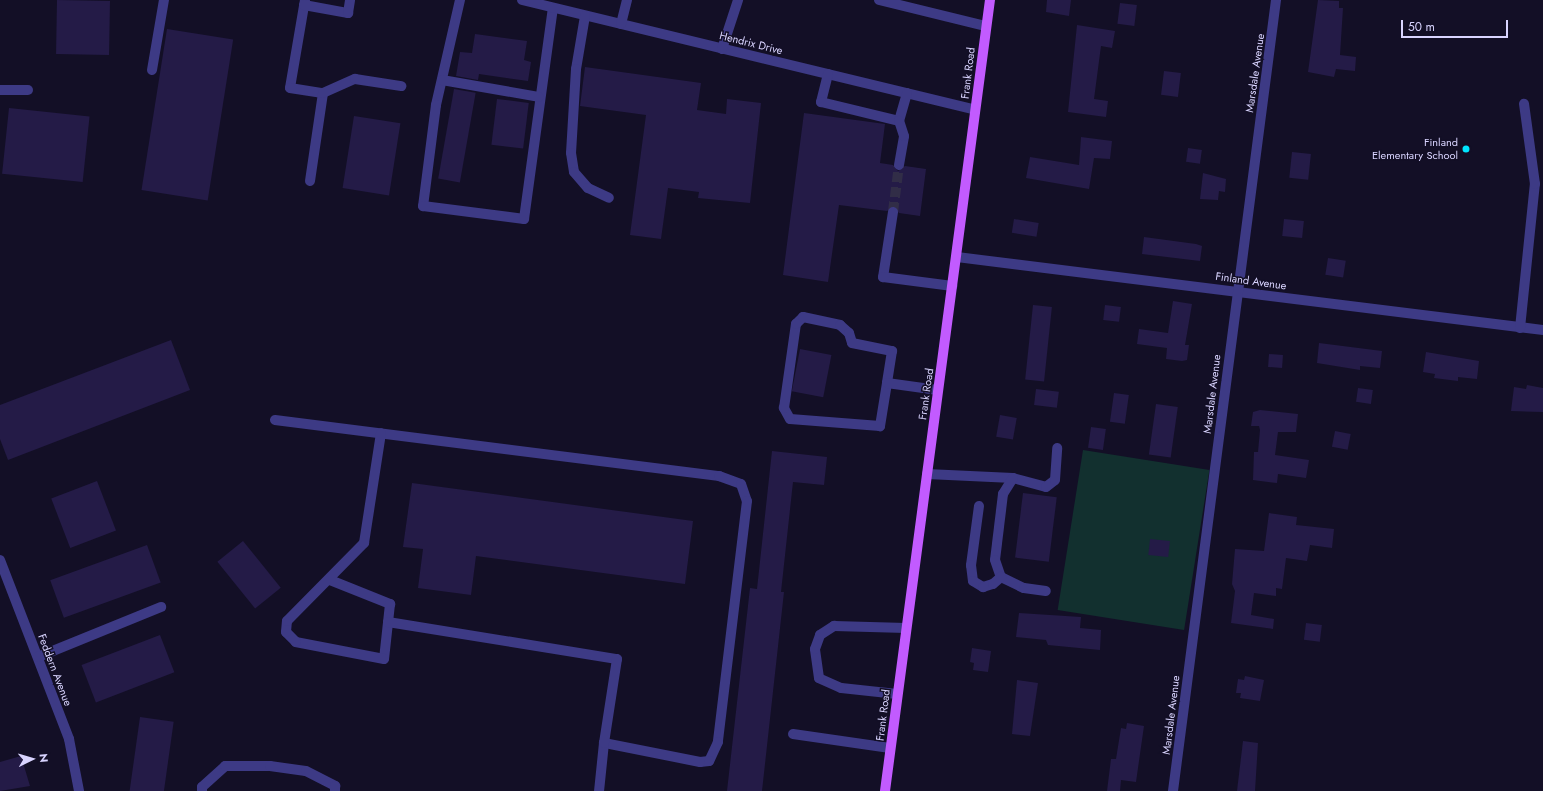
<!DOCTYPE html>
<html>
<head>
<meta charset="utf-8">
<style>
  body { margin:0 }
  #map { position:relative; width:1543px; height:791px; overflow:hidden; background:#130f26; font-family:Jost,sans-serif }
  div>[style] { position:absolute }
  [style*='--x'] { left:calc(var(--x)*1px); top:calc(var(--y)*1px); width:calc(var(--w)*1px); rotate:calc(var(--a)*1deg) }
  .green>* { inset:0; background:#12302f; transform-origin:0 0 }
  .building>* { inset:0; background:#241b47; transform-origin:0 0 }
  .minor-tunnel>* { height:10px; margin-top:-5px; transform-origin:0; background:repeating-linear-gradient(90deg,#312d47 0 10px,transparent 0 15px) }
  .minor>* { height:10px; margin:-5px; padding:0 5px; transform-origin:5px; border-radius:5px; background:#3d3a85 }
  .major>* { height:10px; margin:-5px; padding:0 5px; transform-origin:5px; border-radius:5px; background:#c25bff }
  .dots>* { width:11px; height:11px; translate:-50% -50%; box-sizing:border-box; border:2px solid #130f26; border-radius:50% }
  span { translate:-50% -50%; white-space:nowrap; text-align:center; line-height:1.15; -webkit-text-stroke:3px #130f26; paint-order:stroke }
  .street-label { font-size:11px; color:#d9d4ff }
  .poi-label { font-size:11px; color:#d9d4ff }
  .right { translate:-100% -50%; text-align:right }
  .north { position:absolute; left:12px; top:739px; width:40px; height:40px; -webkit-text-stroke:3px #130f26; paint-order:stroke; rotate:85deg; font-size:11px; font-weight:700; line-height:16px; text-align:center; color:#d9d4ff }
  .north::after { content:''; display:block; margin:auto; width:14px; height:18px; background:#d9d4ff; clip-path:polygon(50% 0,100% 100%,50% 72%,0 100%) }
  .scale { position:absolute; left:1401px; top:20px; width:107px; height:18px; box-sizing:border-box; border:2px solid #d9d4ff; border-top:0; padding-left:5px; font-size:12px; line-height:14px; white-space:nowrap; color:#d9d4ff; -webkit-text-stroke:3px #130f26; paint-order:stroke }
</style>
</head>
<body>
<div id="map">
  <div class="green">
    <div style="left:1083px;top:450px;width:128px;height:162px;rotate:9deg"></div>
  </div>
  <div class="building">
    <div style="left:57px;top:0;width:53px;height:54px;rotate:1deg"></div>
    <div style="clip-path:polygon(1047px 0,1071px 0,1069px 16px,1046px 12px)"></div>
    <div style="clip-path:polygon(1318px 0,1339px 1px,1339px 8px,1343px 8px,1340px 55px,1356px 57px,1355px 71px,1336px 69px,1334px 77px,1308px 72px)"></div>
    <div style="left:1120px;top:3px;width:17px;height:21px;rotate:7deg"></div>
    <div style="clip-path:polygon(1077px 25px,1115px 31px,1112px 48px,1101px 46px,1094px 99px,1108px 101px,1106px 117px,1068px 112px)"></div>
    <div style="left:167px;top:29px;width:67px;height:163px;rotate:9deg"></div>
    <div style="clip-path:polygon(475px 34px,527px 41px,524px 60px,531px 62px,528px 81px,479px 74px,478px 80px,456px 76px,460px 52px,472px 53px)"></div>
    <div style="clip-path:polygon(585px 67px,701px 83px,697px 110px,726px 114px,727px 99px,761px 103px,750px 203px,698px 198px,699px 192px,668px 188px,661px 239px,630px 235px,646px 115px,580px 106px)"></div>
    <div style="left:1164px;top:71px;width:17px;height:24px;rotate:7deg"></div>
    <div style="left:454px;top:89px;width:22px;height:91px;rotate:10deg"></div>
    <div style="left:497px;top:99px;width:32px;height:46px;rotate:7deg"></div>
    <div style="left:9px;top:108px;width:81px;height:66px;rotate:6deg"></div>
    <div style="clip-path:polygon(804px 113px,885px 124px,880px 163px,893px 165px,898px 171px,905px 166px,926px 169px,920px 216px,899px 213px,894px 206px,887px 211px,839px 205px,828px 282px,783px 275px)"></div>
    <div style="left:354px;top:116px;width:47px;height:73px;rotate:9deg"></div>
    <div style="clip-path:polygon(1081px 137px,1112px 141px,1110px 159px,1094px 158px,1089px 189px,1026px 178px,1030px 157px,1079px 165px)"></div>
    <div style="left:1188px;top:148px;width:14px;height:14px;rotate:8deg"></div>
    <div style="left:1292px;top:152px;width:19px;height:26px;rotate:6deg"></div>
    <div style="clip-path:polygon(1203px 173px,1226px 179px,1225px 192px,1219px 191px,1218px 200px,1200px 199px)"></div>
    <div style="left:1014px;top:219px;width:25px;height:14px;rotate:9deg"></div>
    <div style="left:1284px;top:219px;width:20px;height:17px;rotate:6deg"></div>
    <div style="clip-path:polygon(1144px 237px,1196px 244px,1202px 246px,1200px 261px,1142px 254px)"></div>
    <div style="left:1328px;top:258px;width:18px;height:17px;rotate:9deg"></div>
    <div style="clip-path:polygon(1173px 301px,1192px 304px,1185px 345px,1189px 345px,1187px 360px,1182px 361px,1166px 359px,1167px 348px,1137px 344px,1139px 329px,1168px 333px)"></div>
    <div style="left:1033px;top:305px;width:19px;height:75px;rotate:6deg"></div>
    <div style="left:1105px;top:305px;width:16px;height:15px;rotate:7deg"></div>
    <div style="clip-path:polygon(171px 340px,190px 390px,8px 460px,0 439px,0 405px)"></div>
    <div style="clip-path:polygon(1319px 343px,1382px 351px,1380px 368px,1360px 366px,1360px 370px,1317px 363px)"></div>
    <div style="left:800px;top:349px;width:32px;height:43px;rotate:11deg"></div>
    <div style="clip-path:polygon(1426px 352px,1479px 361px,1477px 379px,1458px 377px,1458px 381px,1434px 378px,1435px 374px,1423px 372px)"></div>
    <div style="left:1269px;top:354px;width:14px;height:13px;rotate:4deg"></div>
    <div style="clip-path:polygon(1527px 385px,1543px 388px,1543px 412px,1511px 411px,1514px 387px,1526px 389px)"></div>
    <div style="left:1358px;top:388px;width:15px;height:14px;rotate:8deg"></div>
    <div style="left:1036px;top:389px;width:23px;height:16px;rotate:7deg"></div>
    <div style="left:1114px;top:393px;width:15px;height:29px;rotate:8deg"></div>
    <div style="left:1156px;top:404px;width:22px;height:51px;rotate:8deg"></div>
    <div style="clip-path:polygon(1260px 410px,1298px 414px,1296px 432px,1278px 432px,1275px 455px,1309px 460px,1306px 478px,1278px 474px,1277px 483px,1253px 480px,1254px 452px,1258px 452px,1260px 430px,1259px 426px,1251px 426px,1253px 412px)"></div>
    <div style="left:1000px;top:415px;width:17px;height:22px;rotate:10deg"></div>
    <div style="left:1091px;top:427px;width:15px;height:21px;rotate:8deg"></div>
    <div style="left:1335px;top:431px;width:16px;height:16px;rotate:11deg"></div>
    <div style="clip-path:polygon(772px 451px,827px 457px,824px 485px,793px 482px,781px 592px,784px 592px,762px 791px,727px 791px,750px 588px,757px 589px)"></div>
    <div style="left:97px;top:481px;width:53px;height:49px;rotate:69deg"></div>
    <div style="clip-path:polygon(412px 483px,693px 521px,685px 584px,476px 556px,471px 595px,418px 588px,423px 549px,403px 547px)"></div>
    <div style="left:1023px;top:493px;width:34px;height:65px;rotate:7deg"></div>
    <div style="clip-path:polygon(1269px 513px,1297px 517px,1296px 525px,1334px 529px,1332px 548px,1310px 545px,1307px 561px,1286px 558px,1282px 589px,1276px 588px,1276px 596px,1254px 593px,1251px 615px,1274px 619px,1273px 629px,1231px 623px,1235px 591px,1232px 584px,1235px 549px,1264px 551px)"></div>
    <div style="left:1150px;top:539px;width:20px;height:16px;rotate:6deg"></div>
    <div style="left:243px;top:541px;width:60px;height:33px;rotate:51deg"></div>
    <div style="left:147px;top:545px;width:40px;height:103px;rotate:70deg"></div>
    <div style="clip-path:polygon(1019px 613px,1081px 617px,1080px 628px,1101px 630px,1100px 650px,1048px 645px,1046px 640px,1016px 637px)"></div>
    <div style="left:1306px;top:623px;width:16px;height:17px;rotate:7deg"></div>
    <div style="left:160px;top:635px;width:40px;height:84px;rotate:69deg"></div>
    <div style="clip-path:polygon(972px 648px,991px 651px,988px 672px,973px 670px,974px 663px,970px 662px)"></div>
    <div style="clip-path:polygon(1245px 676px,1264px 680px,1260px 701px,1240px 698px,1241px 693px,1236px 693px,1238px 679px,1244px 680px)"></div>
    <div style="clip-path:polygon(1017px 680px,1038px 683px,1030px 736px,1012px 734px)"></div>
    <div style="left:140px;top:717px;width:34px;height:75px;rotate:8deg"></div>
    <div style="clip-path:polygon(1127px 723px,1144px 726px,1136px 782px,1121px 780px,1120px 791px,1107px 791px,1111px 759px,1116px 759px,1121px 728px,1126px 729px)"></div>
    <div style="clip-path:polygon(1243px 741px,1258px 743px,1255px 791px,1237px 791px)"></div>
    <div style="clip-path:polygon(21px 756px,30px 786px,0 791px,0 762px)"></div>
  </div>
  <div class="minor-tunnel">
    <div style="--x:893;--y:212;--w:47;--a:-82.7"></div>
  </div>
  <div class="minor">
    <div style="--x:305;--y:0;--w:89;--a:99.7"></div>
    <div style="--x:290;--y:88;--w:33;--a:9"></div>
    <div style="--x:323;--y:93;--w:89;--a:98.4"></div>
    <div style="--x:460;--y:0;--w:108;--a:102.9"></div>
    <div style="--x:436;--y:105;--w:102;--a:97.3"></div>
    <div style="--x:423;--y:206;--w:102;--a:7.3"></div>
    <div style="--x:524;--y:219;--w:213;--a:-82.2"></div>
    <div style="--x:522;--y:0;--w:466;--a:13.6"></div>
    <div style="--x:879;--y:0;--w:110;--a:13.7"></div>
    <div style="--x:304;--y:5;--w:45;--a:10.3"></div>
    <div style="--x:348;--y:13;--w:13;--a:-81"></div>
    <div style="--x:585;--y:16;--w:54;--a:99.6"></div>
    <div style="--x:576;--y:69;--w:84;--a:93.4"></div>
    <div style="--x:571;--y:153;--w:19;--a:81"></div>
    <div style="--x:574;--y:172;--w:21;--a:49"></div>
    <div style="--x:588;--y:188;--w:23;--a:25"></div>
    <div style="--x:621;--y:24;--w:25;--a:-76"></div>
    <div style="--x:722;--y:49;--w:52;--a:-71.9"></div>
    <div style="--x:152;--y:70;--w:71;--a:-80.3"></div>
    <div style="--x:828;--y:74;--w:29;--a:104"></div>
    <div style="--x:821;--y:102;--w:80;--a:13.7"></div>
    <div style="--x:899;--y:121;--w:29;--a:-74"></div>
    <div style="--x:442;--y:80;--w:98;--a:9.9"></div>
    <div style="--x:0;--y:90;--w:28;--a:0"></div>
    <div style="--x:323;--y:93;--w:35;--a:-24"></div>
    <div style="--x:355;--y:79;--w:47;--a:8.7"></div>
    <div style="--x:899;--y:165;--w:29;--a:-80"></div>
    <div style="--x:904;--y:136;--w:16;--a:-108"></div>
    <div style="--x:893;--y:212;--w:66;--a:98.7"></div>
    <div style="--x:883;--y:277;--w:70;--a:7.4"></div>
    <div style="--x:957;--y:257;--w:591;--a:7.1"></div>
    <div style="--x:1520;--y:328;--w:145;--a:-84.1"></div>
    <div style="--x:1535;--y:184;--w:81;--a:-97.8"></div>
    <div style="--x:887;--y:383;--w:44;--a:99.2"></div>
    <div style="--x:880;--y:426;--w:90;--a:-175.6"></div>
    <div style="--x:790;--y:419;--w:13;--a:-119"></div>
    <div style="--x:784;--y:408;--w:85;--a:-81.9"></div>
    <div style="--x:796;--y:324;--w:10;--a:-45"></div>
    <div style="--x:803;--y:317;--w:38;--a:12"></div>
    <div style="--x:840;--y:325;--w:12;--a:42"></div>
    <div style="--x:849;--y:333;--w:10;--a:73"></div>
    <div style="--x:852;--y:343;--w:41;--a:11.3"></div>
    <div style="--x:892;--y:351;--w:32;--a:99"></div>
    <div style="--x:887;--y:383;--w:51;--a:7.8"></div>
    <div style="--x:275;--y:420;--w:448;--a:7.2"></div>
    <div style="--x:719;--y:476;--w:23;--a:20"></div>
    <div style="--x:741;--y:484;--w:18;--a:71"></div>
    <div style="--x:747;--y:501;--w:243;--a:96.9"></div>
    <div style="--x:718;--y:742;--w:21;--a:115"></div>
    <div style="--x:709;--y:761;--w:9;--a:174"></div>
    <div style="--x:700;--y:762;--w:98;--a:-168.8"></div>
    <div style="--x:604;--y:743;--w:48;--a:95.9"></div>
    <div style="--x:927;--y:474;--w:86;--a:2.7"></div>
    <div style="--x:1013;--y:478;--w:34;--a:15"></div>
    <div style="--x:1046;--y:487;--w:11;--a:-38"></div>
    <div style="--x:1055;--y:480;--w:32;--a:-86"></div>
    <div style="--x:1013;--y:478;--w:19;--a:122"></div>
    <div style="--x:1003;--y:494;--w:66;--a:96.9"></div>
    <div style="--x:995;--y:560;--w:18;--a:71"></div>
    <div style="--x:1001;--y:577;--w:25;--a:26"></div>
    <div style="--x:1024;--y:588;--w:22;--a:8"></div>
    <div style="--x:979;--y:506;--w:60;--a:97.7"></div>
    <div style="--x:971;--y:565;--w:16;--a:83"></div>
    <div style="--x:973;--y:581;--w:12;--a:31"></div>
    <div style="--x:983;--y:587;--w:10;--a:-17"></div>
    <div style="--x:993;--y:584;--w:11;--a:-41"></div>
    <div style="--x:0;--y:560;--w:192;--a:68.9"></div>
    <div style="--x:69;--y:739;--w:53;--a:79.1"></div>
    <div style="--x:330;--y:580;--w:65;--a:21.8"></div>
    <div style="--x:390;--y:604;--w:55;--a:96.2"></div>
    <div style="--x:384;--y:659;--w:90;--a:-169.1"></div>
    <div style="--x:296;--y:642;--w:14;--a:-135"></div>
    <div style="--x:286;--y:632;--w:11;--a:-85"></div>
    <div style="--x:287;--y:621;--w:110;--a:-45.4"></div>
    <div style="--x:364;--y:543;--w:111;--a:-81.2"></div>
    <div style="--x:388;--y:622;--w:232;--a:9.2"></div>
    <div style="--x:617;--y:659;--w:85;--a:98.8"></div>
    <div style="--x:38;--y:657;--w:133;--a:-22.1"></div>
    <div style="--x:897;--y:694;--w:56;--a:-173.9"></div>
    <div style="--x:841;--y:688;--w:24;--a:-156"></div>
    <div style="--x:819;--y:678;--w:29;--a:-98"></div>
    <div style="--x:815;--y:649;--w:15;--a:-70"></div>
    <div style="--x:820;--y:635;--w:17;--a:-33"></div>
    <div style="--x:834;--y:626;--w:72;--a:1.6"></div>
    <div style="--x:793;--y:734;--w:98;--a:8.2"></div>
    <div style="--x:202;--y:791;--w:4;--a:-90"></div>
    <div style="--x:202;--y:787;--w:31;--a:-42"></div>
    <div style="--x:225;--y:766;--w:45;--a:0"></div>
    <div style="--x:270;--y:766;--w:36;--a:8"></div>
    <div style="--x:306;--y:771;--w:33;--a:27"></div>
    <div style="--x:335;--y:786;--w:5;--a:90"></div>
    <div style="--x:1173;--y:791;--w:798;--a:-82.58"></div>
  </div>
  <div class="major">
    <div style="--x:885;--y:791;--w:798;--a:-82.44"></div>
  </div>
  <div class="dots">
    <div style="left:1466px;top:149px;background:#00e5ff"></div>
  </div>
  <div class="street-label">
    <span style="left:751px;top:43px;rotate:14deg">Hendrix Drive</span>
    <span style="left:968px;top:73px;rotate:-83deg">Frank Road</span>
    <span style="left:1255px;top:73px;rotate:-82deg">Marsdale Avenue</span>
    <span style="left:1251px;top:281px;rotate:8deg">Finland Avenue</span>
    <span style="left:926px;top:394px;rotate:-82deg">Frank Road</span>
    <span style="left:1212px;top:394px;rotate:-83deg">Marsdale Avenue</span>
    <span style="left:55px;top:670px;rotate:69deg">Feddern Avenue</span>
    <span style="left:883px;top:715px;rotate:-83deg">Frank Road</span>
    <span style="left:1171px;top:715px;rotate:-83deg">Marsdale Avenue</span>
  </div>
  <div class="poi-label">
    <span class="right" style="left:1458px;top:149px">Finland<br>Elementary School</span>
  </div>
  <div class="north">N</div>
  <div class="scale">50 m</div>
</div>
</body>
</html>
